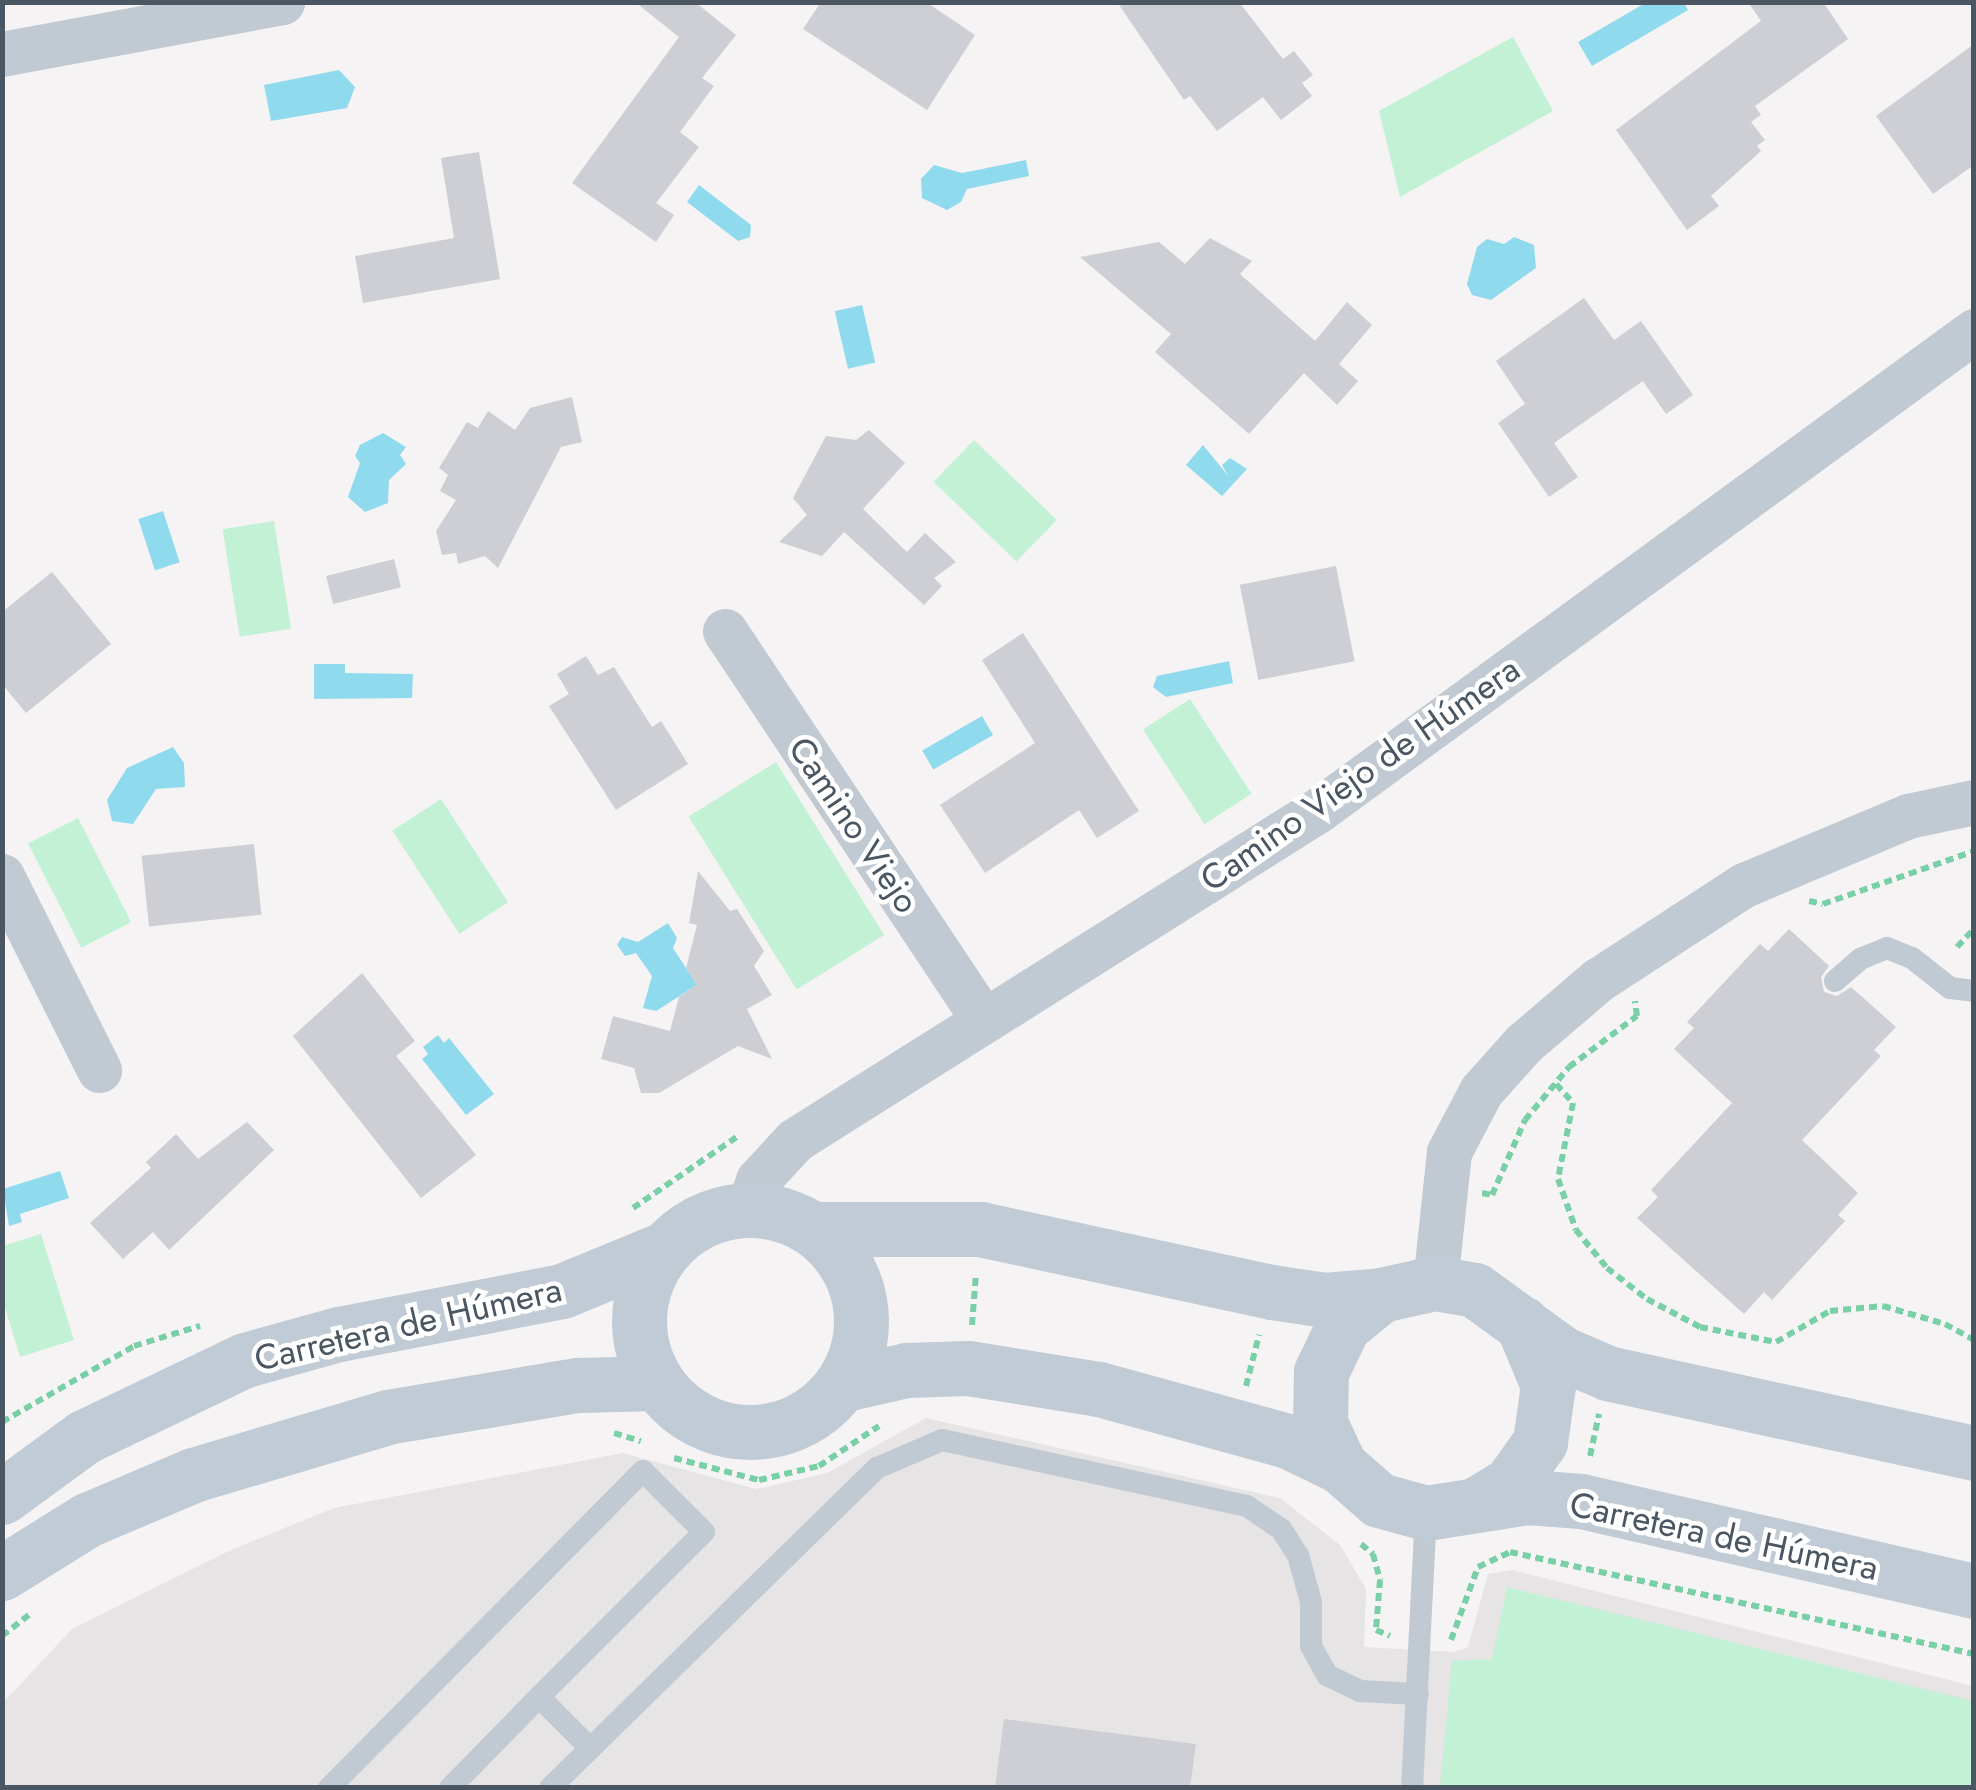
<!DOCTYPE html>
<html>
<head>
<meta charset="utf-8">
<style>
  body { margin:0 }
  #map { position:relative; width:1976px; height:1790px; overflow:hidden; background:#f5f3f3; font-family:Jost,sans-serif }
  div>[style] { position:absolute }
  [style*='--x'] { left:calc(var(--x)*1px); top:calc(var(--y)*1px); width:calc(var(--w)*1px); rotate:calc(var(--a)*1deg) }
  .education>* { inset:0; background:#e6e4e5 }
  .green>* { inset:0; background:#c3f1d5; transform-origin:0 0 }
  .water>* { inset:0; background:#90daee; transform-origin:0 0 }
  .building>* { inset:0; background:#cdcfd5; transform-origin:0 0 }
  .path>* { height:6px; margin-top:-3px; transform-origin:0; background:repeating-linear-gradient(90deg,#7ad0a6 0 8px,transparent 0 13px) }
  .lane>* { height:22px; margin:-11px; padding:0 11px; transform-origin:11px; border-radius:11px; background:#c1cad2 }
  .street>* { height:45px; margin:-22.5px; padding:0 22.5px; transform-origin:22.5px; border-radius:22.5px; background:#c1cad2 }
  .secondary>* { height:55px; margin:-27.5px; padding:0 27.5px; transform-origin:27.5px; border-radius:27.5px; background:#c1cbd6 }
  .secondary>.ring { margin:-27.5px; padding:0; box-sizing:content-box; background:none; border:55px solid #c1cbd6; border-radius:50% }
  span { translate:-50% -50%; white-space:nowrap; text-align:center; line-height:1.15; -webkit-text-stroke:9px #fff; paint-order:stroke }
  .street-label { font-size:35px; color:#4a5661 }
  .frame { position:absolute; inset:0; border:5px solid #4a5661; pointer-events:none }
</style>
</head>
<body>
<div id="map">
  <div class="education">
    <div style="clip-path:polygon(926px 1418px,1280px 1498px,1340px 1545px,1366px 1589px,1364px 1647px,1454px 1652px,1468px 1647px,1488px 1574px,1512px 1570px,1973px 1686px,1974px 1787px,3px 1788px,2px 1704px,72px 1629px,233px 1549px,334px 1508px,623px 1453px,756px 1489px,827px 1473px)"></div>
  </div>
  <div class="green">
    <div style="clip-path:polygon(1513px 37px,1553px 111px,1400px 197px,1379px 111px)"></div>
    <div style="left:974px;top:440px;width:115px;height:58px;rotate:44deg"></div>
    <div style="left:274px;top:521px;width:109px;height:52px;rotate:81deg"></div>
    <div style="left:1190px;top:699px;width:113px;height:56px;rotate:57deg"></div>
    <div style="left:776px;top:762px;width:204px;height:103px;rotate:58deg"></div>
    <div style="left:441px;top:799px;width:123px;height:58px;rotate:57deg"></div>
    <div style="left:78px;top:818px;width:117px;height:56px;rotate:63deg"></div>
    <div style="clip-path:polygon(41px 1234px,74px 1340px,20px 1357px,3px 1301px,3px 1246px)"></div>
    <div style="clip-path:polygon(1507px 1587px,1973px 1701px,1973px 1787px,1440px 1787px,1452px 1661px,1492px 1659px)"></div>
  </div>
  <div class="water">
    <div style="clip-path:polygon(1647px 2px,1684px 3px,1688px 10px,1592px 66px,1578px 42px)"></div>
    <div style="clip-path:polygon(339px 70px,355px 87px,347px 108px,271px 121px,264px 85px)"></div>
    <div style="clip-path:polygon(1026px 160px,1029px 176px,967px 189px,961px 202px,947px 210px,922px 198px,921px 179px,934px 165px,962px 173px)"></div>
    <div style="clip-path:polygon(699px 185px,751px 225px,750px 237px,738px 241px,687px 202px)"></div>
    <div style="clip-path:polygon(1514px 237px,1534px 245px,1536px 268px,1491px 300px,1472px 295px,1467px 284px,1477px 247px,1487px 239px,1504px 244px)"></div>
    <div style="left:862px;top:305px;width:59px;height:28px;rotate:77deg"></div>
    <div style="clip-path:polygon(383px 433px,406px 447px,400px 455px,406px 464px,389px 480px,388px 503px,365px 512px,348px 497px,360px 463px,355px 456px,360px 445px)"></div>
    <div style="clip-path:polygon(1203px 445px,1229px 477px,1222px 465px,1230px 458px,1247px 469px,1222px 496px,1186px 465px)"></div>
    <div style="left:163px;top:511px;width:54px;height:26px;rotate:72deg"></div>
    <div style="clip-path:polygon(1229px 661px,1233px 683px,1166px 697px,1153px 687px,1157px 676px)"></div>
    <div style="clip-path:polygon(314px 664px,345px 664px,345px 673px,413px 674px,412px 698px,314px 699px)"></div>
    <div style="left:982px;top:716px;width:22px;height:69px;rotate:60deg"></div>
    <div style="clip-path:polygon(173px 747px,184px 763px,185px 787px,156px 789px,133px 824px,112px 821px,107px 800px,127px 768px)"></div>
    <div style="clip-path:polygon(668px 923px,677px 938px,673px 948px,697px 985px,656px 1011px,643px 1008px,652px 976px,636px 953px,625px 956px,617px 945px,622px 937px,638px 942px)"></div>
    <div style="clip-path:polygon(438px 1035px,444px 1043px,449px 1038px,494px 1094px,466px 1115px,422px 1059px,428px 1054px,423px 1047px)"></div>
    <div style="clip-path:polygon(60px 1171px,69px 1198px,20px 1214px,22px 1222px,9px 1226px,3px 1189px)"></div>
  </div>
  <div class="building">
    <div style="clip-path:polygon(635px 2px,695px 2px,736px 35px,702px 78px,714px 86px,680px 132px,699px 147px,656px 203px,674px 215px,656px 242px,572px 183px,679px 37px)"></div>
    <div style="clip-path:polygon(821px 2px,926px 2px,975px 35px,927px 110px,803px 29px)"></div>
    <div style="clip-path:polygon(1117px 2px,1239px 2px,1283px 59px,1294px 51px,1313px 75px,1302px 83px,1312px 96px,1281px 120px,1263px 97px,1217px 131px,1190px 96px,1184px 100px)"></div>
    <div style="clip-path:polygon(1748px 2px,1823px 2px,1848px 39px,1755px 106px,1761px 115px,1751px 122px,1765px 140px,1757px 146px,1761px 151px,1711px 196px,1719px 206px,1687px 230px,1616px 130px,1761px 21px)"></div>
    <div style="clip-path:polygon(1974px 44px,1974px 165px,1933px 194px,1876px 116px)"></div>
    <div style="clip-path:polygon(479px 152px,500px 279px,363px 303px,355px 256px,454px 238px,441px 158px)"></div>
    <div style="clip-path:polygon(1210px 238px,1252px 261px,1240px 274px,1315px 341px,1347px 302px,1372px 325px,1339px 364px,1358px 381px,1337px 405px,1304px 373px,1249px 434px,1155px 352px,1171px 334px,1080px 257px,1159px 242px,1185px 264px)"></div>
    <div style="clip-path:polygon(1584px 298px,1614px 340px,1641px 321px,1693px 395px,1666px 414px,1643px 381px,1554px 443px,1578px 477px,1549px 497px,1498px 423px,1525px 404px,1496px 361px)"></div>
    <div style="clip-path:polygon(572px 397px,582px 442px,561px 447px,498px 568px,485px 556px,458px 564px,456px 553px,442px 555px,436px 531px,456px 500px,440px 491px,448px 475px,439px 468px,467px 422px,478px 428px,488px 411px,515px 430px,530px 408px)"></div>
    <div style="clip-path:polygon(869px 430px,905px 463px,863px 509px,907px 552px,925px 533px,956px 562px,934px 578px,942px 586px,924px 605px,844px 532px,822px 556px,779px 542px,807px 515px,793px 498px,826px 436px,856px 440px)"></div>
    <div style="left:394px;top:559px;width:29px;height:70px;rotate:76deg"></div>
    <div style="left:1336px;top:566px;width:97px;height:98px;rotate:79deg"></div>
    <div style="clip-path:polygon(52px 572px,111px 644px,26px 713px,2px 684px,2px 612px)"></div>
    <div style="clip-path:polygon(1023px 633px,1139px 811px,1097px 838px,1079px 810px,985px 873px,940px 805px,1035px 743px,982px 660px)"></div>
    <div style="clip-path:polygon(586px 656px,598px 675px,614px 667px,652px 727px,661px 721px,688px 764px,616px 810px,549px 706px,569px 694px,557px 674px)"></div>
    <div style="left:254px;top:844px;width:71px;height:113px;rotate:84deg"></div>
    <div style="clip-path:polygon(698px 871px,730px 911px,737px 909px,764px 951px,754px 966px,772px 995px,747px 1009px,772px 1059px,738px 1046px,659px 1093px,641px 1093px,634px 1068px,601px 1059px,613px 1016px,670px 1031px,679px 997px,697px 985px,686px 968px,697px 925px,689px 923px)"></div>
    <div style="clip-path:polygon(1789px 929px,1829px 966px,1821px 977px,1824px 992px,1837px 996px,1851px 987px,1896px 1027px,1874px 1050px,1881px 1056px,1802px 1140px,1858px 1193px,1838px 1215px,1845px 1221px,1772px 1300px,1764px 1292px,1744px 1314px,1637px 1218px,1658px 1197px,1651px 1190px,1732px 1103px,1674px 1049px,1694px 1028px,1687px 1022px,1760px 944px,1768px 951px)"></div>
    <div style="clip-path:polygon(362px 973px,415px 1041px,396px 1056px,476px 1155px,421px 1198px,293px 1036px)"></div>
    <div style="clip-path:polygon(247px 1122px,274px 1150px,169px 1250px,153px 1232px,123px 1259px,90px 1223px,151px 1168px,146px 1162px,176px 1134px,198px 1159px)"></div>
    <div style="clip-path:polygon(1004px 1719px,1196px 1744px,1190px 1788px,995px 1788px)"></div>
  </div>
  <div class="path">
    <div style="--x:1809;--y:901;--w:14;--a:12"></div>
    <div style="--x:1823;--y:904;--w:160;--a:-19.3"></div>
    <div style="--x:1957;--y:947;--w:25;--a:-47"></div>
    <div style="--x:1556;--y:1084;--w:25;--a:48"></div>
    <div style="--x:1573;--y:1103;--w:77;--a:101.2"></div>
    <div style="--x:1558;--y:1179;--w:54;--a:70.6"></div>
    <div style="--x:1576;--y:1230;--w:49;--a:50.8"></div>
    <div style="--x:1607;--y:1268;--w:51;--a:37.8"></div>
    <div style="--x:1647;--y:1299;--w:60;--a:27.8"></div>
    <div style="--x:1700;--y:1327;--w:77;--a:11.2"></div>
    <div style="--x:1776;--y:1342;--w:62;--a:-29.9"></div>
    <div style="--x:1830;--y:1311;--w:53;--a:-5.4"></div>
    <div style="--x:1883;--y:1306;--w:65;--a:16.2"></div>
    <div style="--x:1945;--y:1324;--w:33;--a:29"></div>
    <div style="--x:1482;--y:1193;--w:10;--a:11"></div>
    <div style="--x:1492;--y:1195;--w:82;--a:-66.3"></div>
    <div style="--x:1525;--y:1120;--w:69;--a:-50.3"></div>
    <div style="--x:1569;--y:1067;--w:85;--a:-36.9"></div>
    <div style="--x:1637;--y:1016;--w:15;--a:-98"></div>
    <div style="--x:633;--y:1208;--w:127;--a:-34.4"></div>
    <div style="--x:972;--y:1325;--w:52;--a:-85.6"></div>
    <div style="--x:1246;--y:1386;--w:53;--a:-75.7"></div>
    <div style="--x:2;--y:1422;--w:152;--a:-29.9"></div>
    <div style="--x:134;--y:1346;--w:69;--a:-16.9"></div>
    <div style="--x:614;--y:1433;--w:28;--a:17"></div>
    <div style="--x:1590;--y:1456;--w:43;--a:-77.9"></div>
    <div style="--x:674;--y:1458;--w:88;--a:14.5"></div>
    <div style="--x:759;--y:1480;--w:62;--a:-13.1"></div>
    <div style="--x:819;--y:1466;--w:72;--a:-33.7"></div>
    <div style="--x:1361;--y:1544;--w:16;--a:40"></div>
    <div style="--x:1373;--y:1554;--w:27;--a:75"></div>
    <div style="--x:1380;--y:1580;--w:50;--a:94.6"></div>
    <div style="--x:1376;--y:1630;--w:15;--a:23"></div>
    <div style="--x:2;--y:1636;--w:37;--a:-38"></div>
    <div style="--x:1451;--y:1640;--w:78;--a:-69.7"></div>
    <div style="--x:1478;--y:1567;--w:35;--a:-25"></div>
    <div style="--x:1510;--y:1552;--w:475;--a:12.4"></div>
  </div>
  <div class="lane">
    <div style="--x:1835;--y:981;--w:33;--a:-41"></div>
    <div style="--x:1860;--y:959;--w:29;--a:-22"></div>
    <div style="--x:1887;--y:948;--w:27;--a:22"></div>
    <div style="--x:1912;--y:958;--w:48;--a:38.3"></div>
    <div style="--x:1950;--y:988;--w:24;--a:7"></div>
    <div style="--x:329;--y:1788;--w:446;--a:-45.3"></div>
    <div style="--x:643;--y:1471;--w:86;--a:45"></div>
    <div style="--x:704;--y:1532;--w:233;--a:135"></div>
    <div style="--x:539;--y:1697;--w:71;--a:45"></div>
    <div style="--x:450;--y:1788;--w:127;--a:-45.6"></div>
    <div style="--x:550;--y:1788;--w:458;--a:-44.4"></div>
    <div style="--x:877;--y:1468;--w:71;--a:-23.3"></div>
    <div style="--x:942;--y:1440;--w:312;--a:12.2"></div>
    <div style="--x:1247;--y:1506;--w:41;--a:34.1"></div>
    <div style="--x:1281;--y:1529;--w:31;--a:57"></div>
    <div style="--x:1298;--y:1555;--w:49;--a:74.5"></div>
    <div style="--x:1311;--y:1602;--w:44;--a:90"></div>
    <div style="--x:1311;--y:1646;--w:33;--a:61"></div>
    <div style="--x:1327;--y:1675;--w:37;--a:26"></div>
    <div style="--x:1360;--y:1691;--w:58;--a:3"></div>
    <div style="--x:1412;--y:1788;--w:275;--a:-87.1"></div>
  </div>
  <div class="street">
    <div style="--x:2;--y:54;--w:285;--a:-10.5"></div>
    <div style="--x:725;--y:631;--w:467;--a:56.4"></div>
    <div style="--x:2;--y:876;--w:217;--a:63.4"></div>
    <div style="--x:748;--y:1208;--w:30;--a:-70"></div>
    <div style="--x:758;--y:1180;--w:54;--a:-47.2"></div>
    <div style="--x:795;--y:1140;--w:617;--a:-32.22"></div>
    <div style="--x:1317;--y:811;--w:814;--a:-36.15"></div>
    <div style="--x:1435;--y:1283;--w:132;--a:-83.9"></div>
    <div style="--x:1449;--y:1152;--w:69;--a:-62.3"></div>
    <div style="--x:1481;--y:1091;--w:63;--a:-48.2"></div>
    <div style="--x:1523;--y:1044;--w:99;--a:-40.5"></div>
    <div style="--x:1598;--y:980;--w:174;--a:-33.1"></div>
    <div style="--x:1744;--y:885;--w:178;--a:-22.8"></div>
    <div style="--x:1908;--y:816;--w:67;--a:-12"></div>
  </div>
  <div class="secondary">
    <div class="ring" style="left:639px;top:1210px;width:167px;height:167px"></div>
    <div style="--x:816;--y:1229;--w:164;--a:0"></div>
    <div style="--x:980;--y:1229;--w:298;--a:12.2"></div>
    <div style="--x:1271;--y:1292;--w:55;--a:8.4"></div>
    <div style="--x:1325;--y:1300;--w:56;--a:-5.1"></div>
    <div style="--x:845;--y:1384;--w:63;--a:-12.9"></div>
    <div style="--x:906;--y:1370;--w:62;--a:-1.8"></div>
    <div style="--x:968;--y:1368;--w:133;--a:9.1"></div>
    <div style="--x:1099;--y:1389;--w:196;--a:15.4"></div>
    <div style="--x:1288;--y:1441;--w:58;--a:25.7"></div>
    <div style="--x:1974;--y:1453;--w:375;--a:-167.7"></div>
    <div style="--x:1608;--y:1373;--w:49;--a:-157.1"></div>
    <div style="--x:1563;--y:1354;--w:109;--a:-144"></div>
    <div style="--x:1475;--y:1290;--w:41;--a:-170.1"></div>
    <div style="--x:1435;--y:1283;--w:55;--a:167.5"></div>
    <div style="--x:1381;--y:1295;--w:49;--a:140.8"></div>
    <div style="--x:1343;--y:1326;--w:51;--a:115.6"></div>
    <div style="--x:1321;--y:1372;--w:51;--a:91.1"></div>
    <div style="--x:1320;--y:1423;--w:47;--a:65.1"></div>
    <div style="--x:1340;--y:1466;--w:52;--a:41.1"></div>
    <div style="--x:1379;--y:1500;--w:49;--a:15.5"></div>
    <div style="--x:1426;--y:1513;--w:103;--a:-8.9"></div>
    <div style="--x:1528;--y:1497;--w:53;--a:4.3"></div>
    <div style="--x:1581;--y:1501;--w:403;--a:12.9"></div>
    <div style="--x:2;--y:1497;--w:102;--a:-36.2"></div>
    <div style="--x:84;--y:1437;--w:178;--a:-25.6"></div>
    <div style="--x:245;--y:1360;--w:98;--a:-15.5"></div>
    <div style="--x:339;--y:1334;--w:227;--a:-10.9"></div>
    <div style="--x:562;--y:1291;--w:110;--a:-22.4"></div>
    <div style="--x:1475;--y:1505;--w:41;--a:-31"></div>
    <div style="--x:1510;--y:1484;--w:52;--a:-54.5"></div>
    <div style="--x:1540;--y:1442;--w:58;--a:-82"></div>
    <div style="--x:1548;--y:1385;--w:67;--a:-112.8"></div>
    <div style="--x:2;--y:1573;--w:100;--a:-31.9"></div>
    <div style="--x:87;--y:1520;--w:115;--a:-23"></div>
    <div style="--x:193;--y:1475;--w:202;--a:-16.6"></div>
    <div style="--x:387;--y:1417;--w:193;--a:-9.6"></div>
    <div style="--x:577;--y:1385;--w:79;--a:-1.5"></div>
  </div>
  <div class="street-label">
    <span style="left:1360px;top:774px;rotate:-35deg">Camino Viejo de Húmera</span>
    <span style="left:854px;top:825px;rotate:56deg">Camino Viejo</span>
    <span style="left:408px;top:1324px;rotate:-13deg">Carretera de Húmera</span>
    <span style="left:1724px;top:1536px;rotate:12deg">Carretera de Húmera</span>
  </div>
  <div class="frame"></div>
</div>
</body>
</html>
